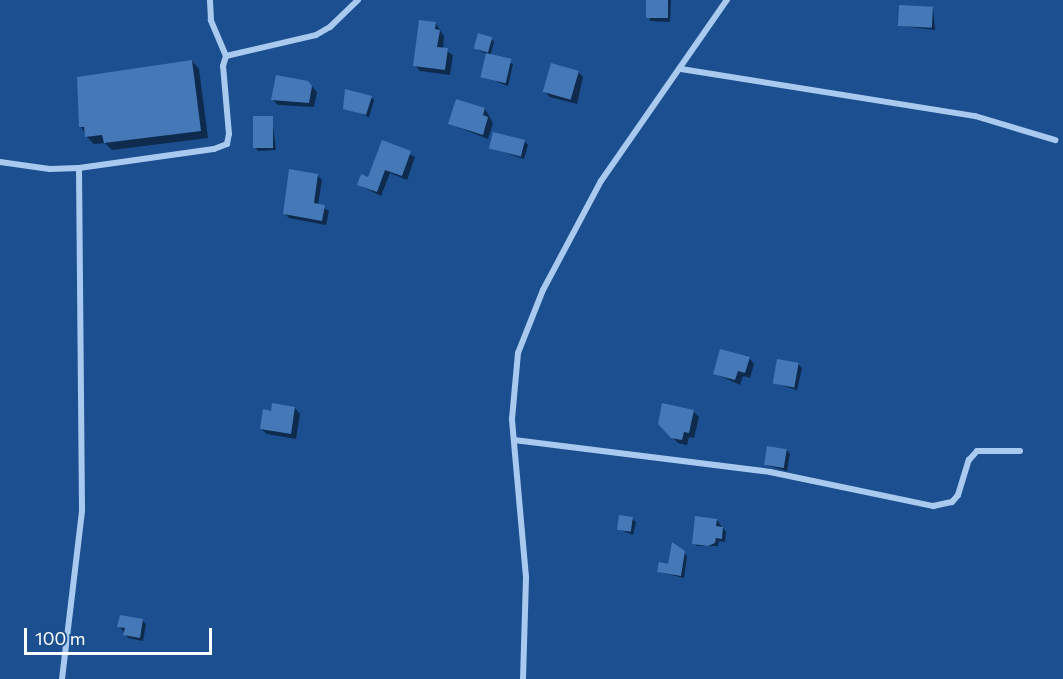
<!DOCTYPE html>
<html>
<head>
<meta charset="utf-8">
<style>
  body { margin:0 }
  #map { position:relative; width:1063px; height:679px; overflow:hidden; background:#1b4f8f; font-family:Commissioner,sans-serif }
  div>[style] { position:absolute }
  [style*='--x'] { left:calc(var(--x)*1px); top:calc(var(--y)*1px); width:calc(var(--w)*1px); rotate:calc(var(--a)*1deg) }
  .shadow>* { inset:0; background:#0007 }
  .building>* { inset:0; background:#4478b7; transform-origin:0 0 }
  .street>* { height:6px; margin:-3px; padding:0 3px; transform-origin:3px; border-radius:3px; background:#a9c9ee }
  span { translate:-50% -50%; white-space:nowrap; text-align:center; line-height:1.15; -webkit-text-stroke:4.5px #1b4f8f; paint-order:stroke }
  .scale { position:absolute; left:24px; top:628px; width:188px; height:27px; box-sizing:border-box; border:3px solid #fff; border-top:0; padding-left:8px; font-size:18px; line-height:21px; white-space:nowrap; color:#fff; -webkit-text-stroke:4px #1b4f8f; paint-order:stroke }
</style>
</head>
<body>
<div id="map">
  <div class="shadow">
    <div style="clip-path:polygon(647px 0,671px 0,670px 22px,650px 21px)"></div>
    <div style="clip-path:polygon(933px 8px,935px 30px,902px 26px)"></div>
    <div style="clip-path:polygon(435px 23px,444px 36px,443px 49px,453px 55px,450px 75px,420px 71px,415px 65px)"></div>
    <div style="clip-path:polygon(491px 38px,494px 42px,490px 56px,513px 64px,508px 86px,482px 76px,487px 54px,476px 49px)"></div>
    <div style="clip-path:polygon(192px 61px,199px 69px,208px 138px,112px 150px,105px 143px,94px 144px,87px 137px,81px 127px)"></div>
    <div style="clip-path:polygon(578px 72px,583px 77px,577px 104px,550px 97px,545px 92px)"></div>
    <div style="clip-path:polygon(308px 82px,317px 92px,314px 107px,278px 105px,272px 99px)"></div>
    <div style="clip-path:polygon(371px 97px,374px 100px,369px 117px,345px 108px)"></div>
    <div style="clip-path:polygon(485px 109px,493px 123px,488px 139px,450px 124px)"></div>
    <div style="clip-path:polygon(272px 118px,276px 150px,258px 151px,255px 147px)"></div>
    <div style="clip-path:polygon(383px 142px,415px 157px,407px 180px,390px 173px,381px 196px,359px 185px,369px 179px)"></div>
    <div style="clip-path:polygon(525px 142px,528px 145px,524px 159px,491px 148px)"></div>
    <div style="clip-path:polygon(317px 175px,322px 180px,318px 205px,329px 211px,326px 225px,289px 218px,284px 213px)"></div>
    <div style="clip-path:polygon(749px 358px,754px 364px,750px 378px,743px 376px,740px 385px,714px 373px)"></div>
    <div style="clip-path:polygon(798px 364px,802px 368px,797px 390px,774px 383px)"></div>
    <div style="clip-path:polygon(295px 408px,300px 414px,296px 439px,267px 434px,261px 429px,272px 412px)"></div>
    <div style="clip-path:polygon(693px 411px,699px 417px,694px 438px,689px 437px,687px 445px,678px 443px,659px 423px)"></div>
    <div style="clip-path:polygon(786px 450px,790px 454px,787px 471px,766px 465px)"></div>
    <div style="clip-path:polygon(632px 519px,636px 522px,633px 535px,618px 529px)"></div>
    <div style="clip-path:polygon(717px 520px,726px 532px,725px 542px,719px 541px,718px 546px,697px 546px,694px 543px)"></div>
    <div style="clip-path:polygon(684px 553px,687px 556px,684px 578px,659px 572px)"></div>
    <div style="clip-path:polygon(142px 621px,146px 624px,143px 641px,128px 638px,119px 626px)"></div>
  </div>
  <div class="building">
    <div style="left:646px;top:0;width:22px;height:18px"></div>
    <div style="left:899px;top:5px;width:34px;height:21px;rotate:3deg"></div>
    <div style="clip-path:polygon(419px 20px,436px 22px,435px 29px,440px 30px,437px 47px,448px 48px,445px 70px,413px 66px)"></div>
    <div style="left:478px;top:33px;width:15px;height:16px;rotate:16deg"></div>
    <div style="left:486px;top:53px;width:26px;height:25px;rotate:13deg"></div>
    <div style="clip-path:polygon(192px 60px,201px 131px,104px 143px,102px 135px,85px 137px,84px 127px,79px 127px,77px 77px)"></div>
    <div style="left:551px;top:63px;width:29px;height:30px;rotate:16deg"></div>
    <div style="clip-path:polygon(276px 75px,308px 81px,312px 86px,309px 103px,271px 100px)"></div>
    <div style="clip-path:polygon(345px 89px,372px 96px,366px 115px,343px 109px)"></div>
    <div style="clip-path:polygon(456px 99px,485px 108px,483px 115px,488px 117px,483px 135px,448px 124px)"></div>
    <div style="left:253px;top:116px;width:20px;height:32px"></div>
    <div style="left:493px;top:132px;width:33px;height:17px;rotate:14deg"></div>
    <div style="clip-path:polygon(382px 140px,411px 151px,402px 176px,385px 170px,377px 192px,357px 185px,361px 174px,368px 177px)"></div>
    <div style="clip-path:polygon(289px 169px,318px 174px,314px 203px,325px 205px,322px 221px,283px 214px)"></div>
    <div style="clip-path:polygon(720px 349px,750px 357px,745px 373px,738px 371px,735px 380px,713px 374px)"></div>
    <div style="left:777px;top:359px;width:22px;height:25px;rotate:10deg"></div>
    <div style="clip-path:polygon(272px 403px,295px 407px,291px 434px,260px 429px,263px 409px,271px 411px)"></div>
    <div style="clip-path:polygon(662px 403px,694px 410px,689px 433px,684px 432px,682px 440px,671px 438px,658px 424px)"></div>
    <div style="left:767px;top:446px;width:20px;height:19px;rotate:9deg"></div>
    <div style="left:619px;top:515px;width:14px;height:15px;rotate:8deg"></div>
    <div style="clip-path:polygon(695px 516px,717px 519px,716px 526px,723px 527px,722px 539px,716px 538px,715px 543px,708px 546px,692px 544px)"></div>
    <div style="clip-path:polygon(672px 542px,685px 551px,681px 576px,657px 572px,659px 562px,668px 564px)"></div>
    <div style="clip-path:polygon(120px 615px,143px 619px,140px 638px,123px 635px,125px 628px,117px 627px)"></div>
  </div>
  <div class="street">
    <div style="--x:226;--y:56;--w:92;--a:-13.1"></div>
    <div style="--x:316;--y:35;--w:16;--a:-30"></div>
    <div style="--x:330;--y:27;--w:39;--a:-44"></div>
    <div style="--x:681;--y:69;--w:298;--a:9.1"></div>
    <div style="--x:975;--y:116;--w:84;--a:16.7"></div>
    <div style="--x:0;--y:162;--w:50;--a:8"></div>
    <div style="--x:50;--y:169;--w:29;--a:-2"></div>
    <div style="--x:79;--y:168;--w:136;--a:-8"></div>
    <div style="--x:214;--y:149;--w:14;--a:-21"></div>
    <div style="--x:227;--y:144;--w:10;--a:-79"></div>
    <div style="--x:229;--y:134;--w:68;--a:-95"></div>
    <div style="--x:223;--y:66;--w:10;--a:-73"></div>
    <div style="--x:226;--y:56;--w:39;--a:-113"></div>
    <div style="--x:211;--y:20;--w:20;--a:-93"></div>
    <div style="--x:514;--y:440;--w:258;--a:7.1"></div>
    <div style="--x:770;--y:472;--w:167;--a:11.8"></div>
    <div style="--x:933;--y:506;--w:19;--a:-12"></div>
    <div style="--x:952;--y:502;--w:9;--a:-49"></div>
    <div style="--x:958;--y:495;--w:37;--a:-73"></div>
    <div style="--x:969;--y:460;--w:12;--a:-48"></div>
    <div style="--x:977;--y:451;--w:43;--a:0"></div>
    <div style="--x:62;--y:679;--w:169;--a:-83.2"></div>
    <div style="--x:82;--y:511;--w:343;--a:-90.5"></div>
    <div style="--x:523;--y:679;--w:102;--a:-88.3"></div>
    <div style="--x:526;--y:577;--w:159;--a:-95.1"></div>
    <div style="--x:512;--y:419;--w:66;--a:-84.8"></div>
    <div style="--x:518;--y:353;--w:68;--a:-68.4"></div>
    <div style="--x:543;--y:290;--w:123;--a:-62"></div>
    <div style="--x:601;--y:181;--w:221;--a:-55.2"></div>
  </div>
  <div class="scale">100 m</div>
</div>
</body>
</html>
